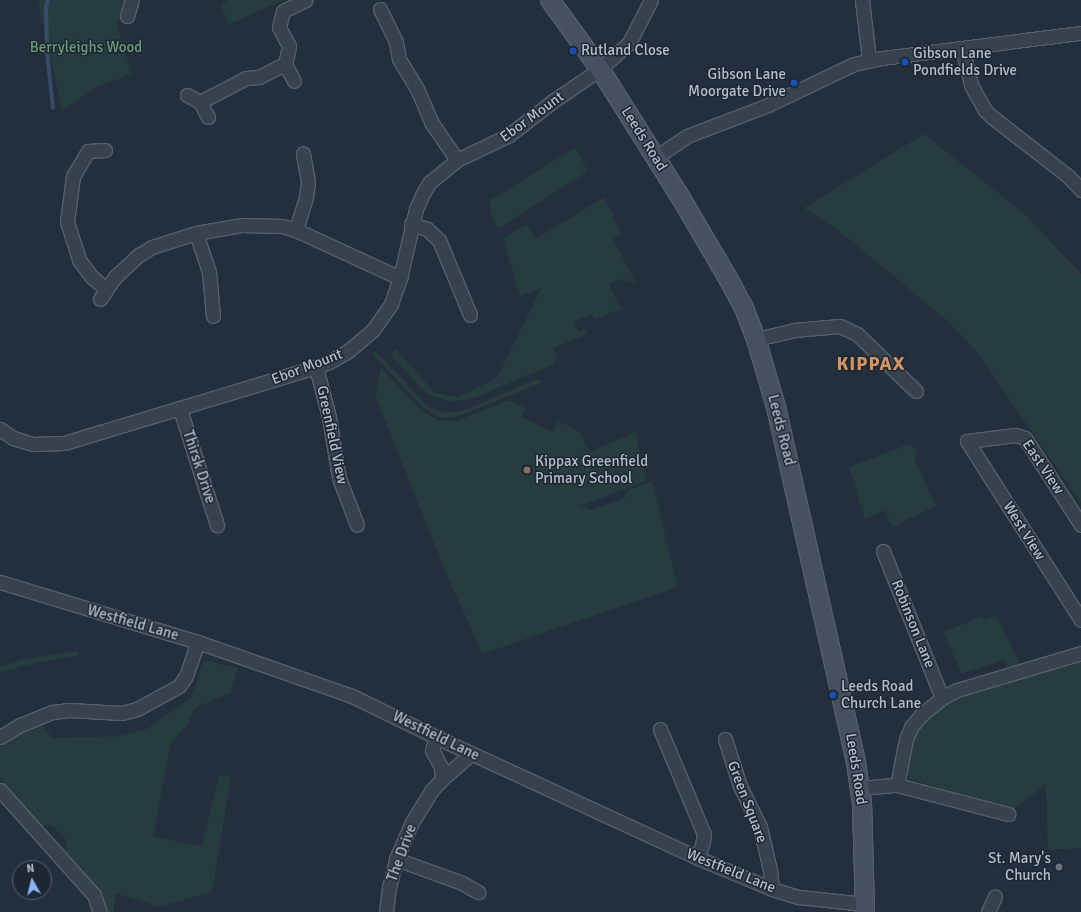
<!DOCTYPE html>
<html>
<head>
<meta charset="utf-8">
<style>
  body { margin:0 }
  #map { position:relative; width:1081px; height:912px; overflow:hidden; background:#242f3e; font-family:Signika,sans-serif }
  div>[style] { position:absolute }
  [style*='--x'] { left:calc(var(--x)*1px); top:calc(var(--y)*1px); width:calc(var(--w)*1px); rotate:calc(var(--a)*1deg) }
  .green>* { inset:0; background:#263c3f }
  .stream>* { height:4px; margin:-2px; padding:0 2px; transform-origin:2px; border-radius:2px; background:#394c67 }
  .roads { filter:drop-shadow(1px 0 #565f6c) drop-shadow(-1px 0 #565f6c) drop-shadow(0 1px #565f6c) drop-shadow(0 -1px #565f6c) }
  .minor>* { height:13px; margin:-6.5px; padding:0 6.5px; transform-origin:6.5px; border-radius:6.5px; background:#38414e }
  .secondary>* { height:18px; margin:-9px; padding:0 9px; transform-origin:9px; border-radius:9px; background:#465061 }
  .dots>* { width:11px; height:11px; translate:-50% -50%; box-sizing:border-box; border:2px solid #1d2633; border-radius:50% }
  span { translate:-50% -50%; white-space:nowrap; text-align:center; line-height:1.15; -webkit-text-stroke:3px #1d2633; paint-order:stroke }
  .park-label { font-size:15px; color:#6b9a76 }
  .poi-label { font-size:15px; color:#b4bcc9 }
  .left { translate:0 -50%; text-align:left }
  .right { translate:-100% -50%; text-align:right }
  .street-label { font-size:15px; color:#b4bcc9 }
  .district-label { font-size:19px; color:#d59563; font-weight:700; letter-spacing:1px }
  .north { position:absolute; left:12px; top:860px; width:40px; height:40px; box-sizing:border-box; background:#1d2633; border:1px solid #59626f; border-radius:50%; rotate:352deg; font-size:11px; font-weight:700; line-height:16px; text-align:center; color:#b4bcc9 }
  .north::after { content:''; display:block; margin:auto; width:14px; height:18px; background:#8ab4f8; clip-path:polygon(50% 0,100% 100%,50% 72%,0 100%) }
</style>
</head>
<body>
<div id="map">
  <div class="green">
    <div style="clip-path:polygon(38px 0,127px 0,117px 25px,132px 74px,98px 86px,62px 111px)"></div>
    <div style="clip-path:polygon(229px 0,285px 0,229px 24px,220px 5px)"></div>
    <div style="clip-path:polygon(924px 134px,1026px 215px,1081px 274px,1081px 503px,976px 351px,946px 320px,907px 287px,838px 230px,804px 208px)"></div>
    <div style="clip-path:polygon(575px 148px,588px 171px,498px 229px,492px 216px,489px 201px)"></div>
    <div style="clip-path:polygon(604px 197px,614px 215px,612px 217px,622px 233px,613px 239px,636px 283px,621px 279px,609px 284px,621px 309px,595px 319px,592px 314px,574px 321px,578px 332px,585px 329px,587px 334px,553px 348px,557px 358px,554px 364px,469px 400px,449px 401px,430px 395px,422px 389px,390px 355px,396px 349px,435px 393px,458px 397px,497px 378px,541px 288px,520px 296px,503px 239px,526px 224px,536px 239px)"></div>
    <div style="clip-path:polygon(373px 351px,380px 356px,428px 406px,444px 413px,462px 411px,537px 379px,543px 382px,464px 414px,454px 417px,444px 418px,434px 415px,425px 409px,373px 355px)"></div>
    <div style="clip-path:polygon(381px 368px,422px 411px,438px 420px,457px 421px,508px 400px,525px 408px,521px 417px,553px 432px,558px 421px,580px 432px,589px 452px,636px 432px,646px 481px,577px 507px,581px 506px,591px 510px,624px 499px,626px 491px,652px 481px,678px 587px,482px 654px,443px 566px,375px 395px)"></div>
    <div style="clip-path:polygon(909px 444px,916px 448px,915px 461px,936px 506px,892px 527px,885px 510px,865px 519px,849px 467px)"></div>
    <div style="clip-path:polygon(982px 616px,984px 620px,996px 616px,1020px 664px,1007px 667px,1004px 660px,961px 674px,944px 632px)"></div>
    <div style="clip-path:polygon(78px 651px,79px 655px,22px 666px,0 673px,0 667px,25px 659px)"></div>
    <div style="clip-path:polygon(204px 660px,238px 668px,230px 693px,195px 708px,187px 725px,171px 743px,153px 837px,202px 846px,219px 775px,231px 777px,212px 892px,159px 907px,116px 893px,113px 912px,107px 912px,105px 904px,97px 889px,65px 853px,66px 840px,52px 825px,40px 825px,0 777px,0 748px,5px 742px,16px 735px,42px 724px,52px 738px,121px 736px,147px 729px,191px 698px)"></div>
    <div style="clip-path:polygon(1081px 660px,1081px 848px,1048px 850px,1046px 784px,1014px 809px,910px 779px,903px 773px,911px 740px,915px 732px,934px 711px,949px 699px)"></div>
  </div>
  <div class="stream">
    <div style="--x:48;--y:0;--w:7;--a:106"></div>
    <div style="--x:46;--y:7;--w:45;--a:88.7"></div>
    <div style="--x:47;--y:52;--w:56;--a:83.9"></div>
  </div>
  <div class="roads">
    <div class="minor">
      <div style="--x:862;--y:0;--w:60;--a:83.3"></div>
      <div style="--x:380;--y:9;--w:37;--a:64"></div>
      <div style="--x:396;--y:42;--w:17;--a:80"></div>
      <div style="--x:399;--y:59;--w:37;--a:59"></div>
      <div style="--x:418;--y:91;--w:34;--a:67"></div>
      <div style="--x:431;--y:122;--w:46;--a:55.6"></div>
      <div style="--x:127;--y:16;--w:17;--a:-73"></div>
      <div style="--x:962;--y:48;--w:38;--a:76"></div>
      <div style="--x:971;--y:85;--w:29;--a:61"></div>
      <div style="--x:985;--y:110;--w:10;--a:45"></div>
      <div style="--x:992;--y:117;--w:98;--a:37.9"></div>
      <div style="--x:1069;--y:177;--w:18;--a:47"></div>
      <div style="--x:285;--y:64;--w:19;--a:62"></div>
      <div style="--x:187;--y:95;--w:15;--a:28"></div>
      <div style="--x:200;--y:102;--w:17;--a:62"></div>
      <div style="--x:200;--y:102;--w:52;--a:-27.6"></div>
      <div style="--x:246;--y:78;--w:13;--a:-4"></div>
      <div style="--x:259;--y:77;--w:29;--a:-27"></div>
      <div style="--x:285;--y:64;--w:18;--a:-77"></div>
      <div style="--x:289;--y:46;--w:21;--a:-118"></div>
      <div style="--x:279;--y:27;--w:16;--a:-76"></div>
      <div style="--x:283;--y:11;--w:25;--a:-26"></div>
      <div style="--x:105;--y:150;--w:17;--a:177"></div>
      <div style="--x:88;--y:151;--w:29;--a:121"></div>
      <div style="--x:73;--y:176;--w:46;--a:97.4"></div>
      <div style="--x:67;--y:222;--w:40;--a:72"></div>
      <div style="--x:79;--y:260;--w:21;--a:53"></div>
      <div style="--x:92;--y:277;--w:18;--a:41"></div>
      <div style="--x:656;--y:157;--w:37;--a:-34"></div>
      <div style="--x:687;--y:136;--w:87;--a:-20.9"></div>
      <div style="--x:768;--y:105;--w:95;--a:-25.5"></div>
      <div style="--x:854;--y:64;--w:29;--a:-12"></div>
      <div style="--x:882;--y:58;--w:201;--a:-7.2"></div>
      <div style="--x:411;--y:224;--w:17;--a:17"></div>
      <div style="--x:427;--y:229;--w:16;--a:43"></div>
      <div style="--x:439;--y:240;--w:81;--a:67.5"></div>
      <div style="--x:296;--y:230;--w:34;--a:-73"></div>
      <div style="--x:306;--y:197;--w:15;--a:-82"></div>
      <div style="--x:308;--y:182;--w:29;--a:-100"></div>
      <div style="--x:196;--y:233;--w:41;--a:71.6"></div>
      <div style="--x:209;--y:272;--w:44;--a:84.8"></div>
      <div style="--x:100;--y:299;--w:27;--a:-56"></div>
      <div style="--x:115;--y:277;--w:33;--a:-43"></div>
      <div style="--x:139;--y:255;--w:15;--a:-32"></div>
      <div style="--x:152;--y:247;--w:46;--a:-17.7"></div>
      <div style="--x:196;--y:233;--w:47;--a:-9.9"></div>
      <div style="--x:242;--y:225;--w:40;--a:1.4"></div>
      <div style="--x:282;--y:226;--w:15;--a:16"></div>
      <div style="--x:296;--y:230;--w:115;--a:24.8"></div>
      <div style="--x:756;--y:339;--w:39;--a:-13"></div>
      <div style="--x:794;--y:330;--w:46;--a:-5"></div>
      <div style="--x:840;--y:326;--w:19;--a:25"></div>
      <div style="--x:857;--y:334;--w:82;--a:44"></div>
      <div style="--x:316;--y:367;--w:52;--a:75.4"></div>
      <div style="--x:329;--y:417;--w:62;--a:80.7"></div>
      <div style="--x:339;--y:478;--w:50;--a:69"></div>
      <div style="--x:180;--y:409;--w:122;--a:72.3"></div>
      <div style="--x:0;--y:429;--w:16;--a:35"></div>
      <div style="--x:13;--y:438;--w:21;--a:17"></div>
      <div style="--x:33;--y:444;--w:31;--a:-2"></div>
      <div style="--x:64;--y:443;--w:263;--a:-16.8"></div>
      <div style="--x:316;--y:367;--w:14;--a:-21"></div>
      <div style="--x:329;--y:362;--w:22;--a:-30"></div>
      <div style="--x:348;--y:351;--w:33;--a:-40"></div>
      <div style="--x:373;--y:330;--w:32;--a:-55"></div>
      <div style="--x:391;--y:304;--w:28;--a:-71"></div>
      <div style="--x:400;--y:278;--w:71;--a:-76.9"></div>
      <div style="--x:416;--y:209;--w:17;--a:-66"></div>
      <div style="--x:423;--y:193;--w:13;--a:-58"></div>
      <div style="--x:430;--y:182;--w:35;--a:-39"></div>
      <div style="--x:457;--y:160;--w:58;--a:-25.7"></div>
      <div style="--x:509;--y:135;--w:56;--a:-37.7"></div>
      <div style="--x:553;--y:101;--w:57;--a:-34.2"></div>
      <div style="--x:600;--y:69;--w:39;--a:-42"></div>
      <div style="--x:629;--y:43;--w:48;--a:-62.9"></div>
      <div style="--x:1081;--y:525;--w:103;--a:-122.8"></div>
      <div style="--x:1025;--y:438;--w:10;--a:-163"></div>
      <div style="--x:1015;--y:435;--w:48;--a:172.9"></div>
      <div style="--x:967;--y:441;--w:212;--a:57.5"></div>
      <div style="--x:883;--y:551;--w:158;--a:68.1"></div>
      <div style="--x:0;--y:582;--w:207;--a:16.9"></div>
      <div style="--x:198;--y:642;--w:163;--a:19.3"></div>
      <div style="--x:352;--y:696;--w:93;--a:26"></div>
      <div style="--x:436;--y:737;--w:289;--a:24.8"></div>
      <div style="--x:698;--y:858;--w:80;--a:22.7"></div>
      <div style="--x:772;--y:889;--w:28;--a:17"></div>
      <div style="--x:799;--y:897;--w:66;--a:6.1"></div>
      <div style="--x:660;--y:729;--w:114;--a:67.3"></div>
      <div style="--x:704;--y:834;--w:7;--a:98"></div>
      <div style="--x:703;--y:841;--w:18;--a:106"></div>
      <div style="--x:0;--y:737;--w:23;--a:-31"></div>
      <div style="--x:20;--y:725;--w:35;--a:-22"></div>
      <div style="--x:53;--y:712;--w:16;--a:-7"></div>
      <div style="--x:69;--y:710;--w:53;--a:3.2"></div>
      <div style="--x:122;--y:713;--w:16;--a:-15"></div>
      <div style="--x:137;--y:709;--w:48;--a:-28.7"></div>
      <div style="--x:179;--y:686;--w:12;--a:-55"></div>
      <div style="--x:186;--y:676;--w:36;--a:-71"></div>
      <div style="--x:436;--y:737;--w:14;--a:107"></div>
      <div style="--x:432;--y:750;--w:19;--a:62"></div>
      <div style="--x:441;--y:767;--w:12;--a:85"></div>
      <div style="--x:725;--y:739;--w:49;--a:72.3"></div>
      <div style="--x:740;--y:786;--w:46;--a:64"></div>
      <div style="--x:760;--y:827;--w:44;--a:76.9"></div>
      <div style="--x:770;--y:870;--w:19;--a:84"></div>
      <div style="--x:897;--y:785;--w:47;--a:-78.9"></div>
      <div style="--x:906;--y:739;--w:13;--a:-67"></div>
      <div style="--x:911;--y:727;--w:16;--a:-50"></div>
      <div style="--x:921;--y:715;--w:27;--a:-39"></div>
      <div style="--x:942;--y:698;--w:17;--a:-28"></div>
      <div style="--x:957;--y:690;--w:129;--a:-16.6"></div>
      <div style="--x:860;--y:788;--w:37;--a:-5"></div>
      <div style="--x:897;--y:785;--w:115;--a:14.6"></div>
      <div style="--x:0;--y:790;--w:141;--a:48.2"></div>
      <div style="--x:94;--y:895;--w:18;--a:71"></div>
      <div style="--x:396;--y:859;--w:68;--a:19.8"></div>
      <div style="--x:460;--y:882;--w:21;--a:29"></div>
      <div style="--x:386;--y:912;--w:24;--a:-83"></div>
      <div style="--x:389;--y:888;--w:30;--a:-76"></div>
      <div style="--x:396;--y:859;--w:40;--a:-66.6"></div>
      <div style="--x:412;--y:822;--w:36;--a:-58"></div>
      <div style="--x:431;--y:791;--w:16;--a:-47"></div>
      <div style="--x:442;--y:779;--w:38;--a:-41"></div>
      <div style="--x:988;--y:912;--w:17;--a:-66"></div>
    </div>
    <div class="secondary">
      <div style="--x:550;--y:0;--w:85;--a:54.1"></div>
      <div style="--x:600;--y:69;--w:152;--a:57.9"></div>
      <div style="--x:681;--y:198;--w:95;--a:59.7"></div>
      <div style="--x:729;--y:280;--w:32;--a:62"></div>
      <div style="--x:744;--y:308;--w:33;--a:69"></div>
      <div style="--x:756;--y:339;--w:71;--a:73.6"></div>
      <div style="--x:776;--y:407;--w:365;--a:77.3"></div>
      <div style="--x:856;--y:763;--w:40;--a:81.5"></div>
      <div style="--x:862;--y:803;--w:109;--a:88.4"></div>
    </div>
  </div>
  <div class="dots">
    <div style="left:573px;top:51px;background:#1a4fb4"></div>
    <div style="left:905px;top:62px;background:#1a4fb4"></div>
    <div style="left:794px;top:83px;background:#1a4fb4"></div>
    <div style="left:527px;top:470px;background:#8d6e63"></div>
    <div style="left:833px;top:695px;background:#1a4fb4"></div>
    <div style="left:1059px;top:867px;background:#6b7280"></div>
  </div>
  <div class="park-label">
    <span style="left:86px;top:48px">Berryleighs Wood</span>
  </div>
  <div class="poi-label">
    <span class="left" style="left:581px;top:51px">Rutland Close</span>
    <span class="left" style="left:913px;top:62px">Gibson Lane<br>Pondfields Drive</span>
    <span class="right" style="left:786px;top:83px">Gibson Lane<br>Moorgate Drive</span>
    <span class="left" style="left:535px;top:470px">Kippax Greenfield<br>Primary School</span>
    <span class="left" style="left:841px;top:695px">Leeds Road<br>Church Lane</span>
    <span class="right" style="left:1051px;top:867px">St. Mary's<br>Church</span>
  </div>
  <div class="street-label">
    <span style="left:532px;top:117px;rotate:-36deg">Ebor Mount</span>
    <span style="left:644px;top:139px;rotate:58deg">Leeds Road</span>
    <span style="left:307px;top:367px;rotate:-21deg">Ebor Mount</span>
    <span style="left:781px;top:430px;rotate:76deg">Leeds Road</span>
    <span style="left:332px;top:435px;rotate:78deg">Greenfield View</span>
    <span style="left:199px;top:467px;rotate:72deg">Thirsk Drive</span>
    <span style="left:1043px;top:467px;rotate:56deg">East View</span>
    <span style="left:1024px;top:531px;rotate:58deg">West View</span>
    <span style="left:133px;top:623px;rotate:16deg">Westfield Lane</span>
    <span style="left:913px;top:624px;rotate:68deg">Robinson Lane</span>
    <span style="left:436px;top:736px;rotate:26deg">Westfield Lane</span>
    <span style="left:856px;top:769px;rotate:81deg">Leeds Road</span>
    <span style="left:747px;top:802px;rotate:69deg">Green Square</span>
    <span style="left:402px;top:853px;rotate:-70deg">The Drive</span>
    <span style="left:731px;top:871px;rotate:22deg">Westfield Lane</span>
  </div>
  <div class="district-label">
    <span style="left:871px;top:365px">KIPPAX</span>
  </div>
  <div class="north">N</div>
</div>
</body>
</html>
